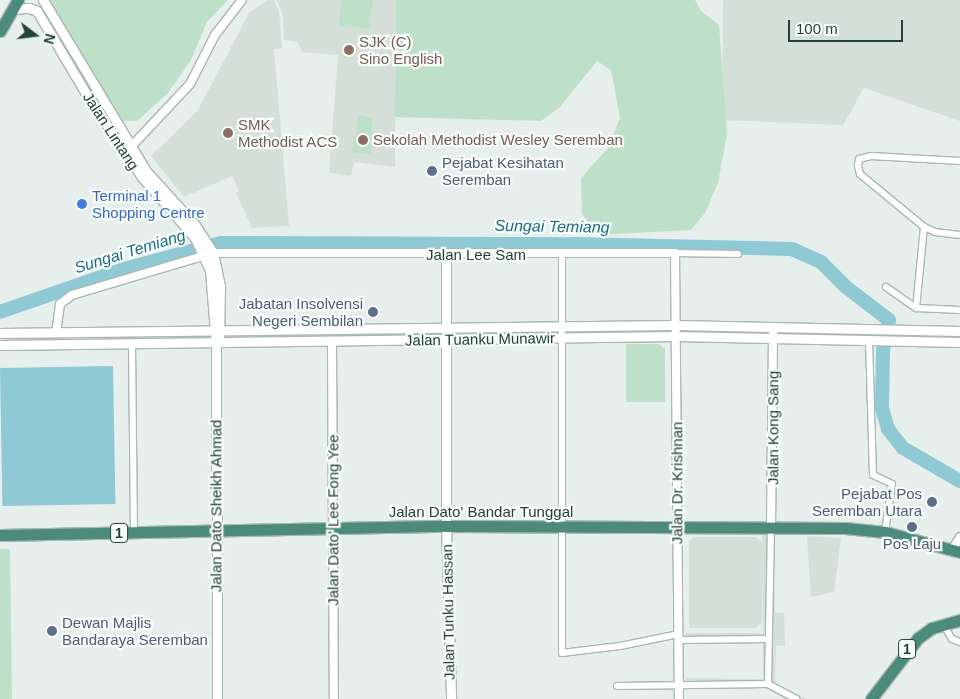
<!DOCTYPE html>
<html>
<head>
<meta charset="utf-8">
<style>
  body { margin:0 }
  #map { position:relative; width:960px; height:699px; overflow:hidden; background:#e6efeb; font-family:Helvetica,sans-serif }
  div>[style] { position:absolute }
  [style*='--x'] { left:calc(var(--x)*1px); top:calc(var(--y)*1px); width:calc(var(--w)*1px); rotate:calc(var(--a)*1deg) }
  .built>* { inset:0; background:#d4dfda }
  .green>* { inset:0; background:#bfe0c8 }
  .water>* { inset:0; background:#8ec9d4; transform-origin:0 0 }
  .river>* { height:14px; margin:-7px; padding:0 7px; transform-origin:7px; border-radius:7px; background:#8ec9d4 }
  .roads { filter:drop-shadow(1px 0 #a8b8b2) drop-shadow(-1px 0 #a8b8b2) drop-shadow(0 1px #a8b8b2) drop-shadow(0 -1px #a8b8b2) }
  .minor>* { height:6px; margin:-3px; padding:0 3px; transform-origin:3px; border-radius:3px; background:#fff }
  .tertiary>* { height:8px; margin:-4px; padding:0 4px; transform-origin:4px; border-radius:4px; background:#fff }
  .secondary>* { height:9px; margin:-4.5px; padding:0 4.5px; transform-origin:4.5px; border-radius:4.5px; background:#fff }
  .trunk>* { height:11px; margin:-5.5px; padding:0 5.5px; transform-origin:5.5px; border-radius:5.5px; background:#4c8a7c }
  .dots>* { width:14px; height:14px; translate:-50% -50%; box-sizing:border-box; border:2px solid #f7fbf9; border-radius:50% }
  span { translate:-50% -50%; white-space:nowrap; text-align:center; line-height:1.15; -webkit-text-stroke:4.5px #f7fbf9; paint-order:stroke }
  .shield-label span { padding:1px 4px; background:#f7fbf9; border:1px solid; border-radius:4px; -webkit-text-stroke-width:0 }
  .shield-label { font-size:14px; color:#24423a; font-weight:700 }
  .education-label { font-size:15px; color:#785e54 }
  .left { translate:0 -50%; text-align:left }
  .street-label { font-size:15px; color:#24423a }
  .service-label { font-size:15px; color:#4e5e75 }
  .right { translate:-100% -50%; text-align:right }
  .shop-label { font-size:15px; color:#366cbe }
  .water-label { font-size:16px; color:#1c6f80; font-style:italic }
  .north { position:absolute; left:10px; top:10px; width:50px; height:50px; -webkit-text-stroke:4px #f7fbf9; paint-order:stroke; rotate:105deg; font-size:14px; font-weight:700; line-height:20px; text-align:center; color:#24423a }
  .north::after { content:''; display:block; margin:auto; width:18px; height:22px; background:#24423a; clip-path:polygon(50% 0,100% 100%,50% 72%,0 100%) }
  .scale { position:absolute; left:788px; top:20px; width:115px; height:22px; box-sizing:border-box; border:2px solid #24423a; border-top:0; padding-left:6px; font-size:15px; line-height:18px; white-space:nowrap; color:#24423a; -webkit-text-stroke:4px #f7fbf9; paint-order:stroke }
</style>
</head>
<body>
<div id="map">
  <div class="built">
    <div style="clip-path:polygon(268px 0,274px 0,279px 11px,282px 48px,274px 49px,289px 226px,252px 228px,236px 193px,239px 191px,232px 176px,184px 197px,151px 156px,198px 110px,249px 13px)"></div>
    <div style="clip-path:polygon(276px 0,396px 0,395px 167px,354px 162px,351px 176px,329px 173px,338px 55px,302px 52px,297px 42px,284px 40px,283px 15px)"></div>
    <div style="clip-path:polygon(723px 0,960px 0,960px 121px,864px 88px,843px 125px,722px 120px)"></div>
    <div style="clip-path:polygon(762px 533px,774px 533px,775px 613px,784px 613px,785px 646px,776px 646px,775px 683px,806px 699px,786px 699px,762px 687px,685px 688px,686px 678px,763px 679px,763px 643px,686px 643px,686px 633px,763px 633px)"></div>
    <div style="clip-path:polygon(807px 536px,841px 538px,834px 592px,811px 597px)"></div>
    <div style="clip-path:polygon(694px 537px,756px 537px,762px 542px,762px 623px,756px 628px,689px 628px,689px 542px)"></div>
  </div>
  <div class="green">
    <div style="clip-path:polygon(45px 0,228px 0,207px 22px,191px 60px,168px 93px,137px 121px,122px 121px)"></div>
    <div style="clip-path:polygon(342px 0,373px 0,369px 29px,339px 25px)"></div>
    <div style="clip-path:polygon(396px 0,695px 0,701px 11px,719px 25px,727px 134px,718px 183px,705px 213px,691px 230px,597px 235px,582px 214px,581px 178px,608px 148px,620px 118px,611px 70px,597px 61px,560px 107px,541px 121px,395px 117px)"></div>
    <div style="clip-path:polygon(359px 115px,372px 118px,371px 154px,352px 153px)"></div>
    <div style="clip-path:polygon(626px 344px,659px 344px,665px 349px,665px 402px,626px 402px)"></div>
    <div style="clip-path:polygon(0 549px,10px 549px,12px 699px,0 699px)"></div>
  </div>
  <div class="water">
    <div style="left:113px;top:366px;width:138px;height:113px;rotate:89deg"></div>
  </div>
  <div class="river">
    <div style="--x:0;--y:312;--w:131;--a:-19.1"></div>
    <div style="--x:124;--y:269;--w:100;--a:-15"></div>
    <div style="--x:221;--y:243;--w:352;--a:0.2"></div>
    <div style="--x:573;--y:244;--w:219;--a:1.3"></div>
    <div style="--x:792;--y:249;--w:32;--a:24"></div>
    <div style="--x:821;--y:262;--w:35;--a:45"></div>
    <div style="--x:846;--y:287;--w:54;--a:37.5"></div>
    <div style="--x:889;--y:320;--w:32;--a:101"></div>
    <div style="--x:883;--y:351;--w:57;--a:91"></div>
    <div style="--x:882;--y:408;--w:22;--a:74"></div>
    <div style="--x:888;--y:429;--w:24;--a:52"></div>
    <div style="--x:903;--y:448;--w:66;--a:30.1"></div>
  </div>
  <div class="roads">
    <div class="minor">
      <div style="--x:960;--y:161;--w:89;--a:-176.8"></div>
      <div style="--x:871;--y:156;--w:12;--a:166"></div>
      <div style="--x:859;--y:159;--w:7;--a:98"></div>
      <div style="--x:858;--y:166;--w:8;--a:76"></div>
      <div style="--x:860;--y:174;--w:83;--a:39.6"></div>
      <div style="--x:924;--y:227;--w:12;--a:24"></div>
      <div style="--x:935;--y:232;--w:25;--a:7"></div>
      <div style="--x:924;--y:227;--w:81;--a:95.6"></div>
      <div style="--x:916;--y:308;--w:44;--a:2.6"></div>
      <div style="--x:675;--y:253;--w:63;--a:0.9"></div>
      <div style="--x:562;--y:255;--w:398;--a:90"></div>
      <div style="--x:562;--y:653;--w:58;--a:-6.9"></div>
      <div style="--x:620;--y:646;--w:60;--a:-11.5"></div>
      <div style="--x:886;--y:287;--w:37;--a:35"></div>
      <div style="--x:869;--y:340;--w:135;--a:88.3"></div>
      <div style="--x:873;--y:475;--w:21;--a:25"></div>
      <div style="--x:892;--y:484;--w:49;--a:98.3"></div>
      <div style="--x:132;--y:344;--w:188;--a:89.4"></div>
      <div style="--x:943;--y:624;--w:17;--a:59"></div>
      <div style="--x:952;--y:639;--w:9;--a:21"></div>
      <div style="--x:679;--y:640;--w:90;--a:-0.6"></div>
      <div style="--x:768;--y:684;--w:156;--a:-88.9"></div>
      <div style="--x:617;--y:686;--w:151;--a:-0.8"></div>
      <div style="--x:768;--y:684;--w:32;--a:28"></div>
    </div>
    <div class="tertiary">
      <div style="--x:128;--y:150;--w:91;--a:-46.8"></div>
      <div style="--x:190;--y:84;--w:55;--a:-63"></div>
      <div style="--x:215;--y:35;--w:44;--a:-52.4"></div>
      <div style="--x:56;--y:333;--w:29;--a:-82"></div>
      <div style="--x:60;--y:304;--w:15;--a:-37"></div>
      <div style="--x:72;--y:295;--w:147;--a:-16.6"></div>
      <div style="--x:213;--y:253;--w:462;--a:0"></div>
      <div style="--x:675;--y:253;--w:446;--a:89.5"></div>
      <div style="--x:332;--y:342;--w:357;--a:89.7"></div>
      <div style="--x:771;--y:528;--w:201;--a:-89.4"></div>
      <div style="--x:952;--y:550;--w:15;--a:-58"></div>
    </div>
    <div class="secondary">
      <div style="--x:43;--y:0;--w:200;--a:58.9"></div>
      <div style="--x:146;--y:171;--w:73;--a:47.8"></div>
      <div style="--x:195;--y:225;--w:33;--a:57"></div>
      <div style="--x:213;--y:253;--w:35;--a:78"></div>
      <div style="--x:220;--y:287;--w:50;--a:91.1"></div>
      <div style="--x:13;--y:9;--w:16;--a:-4"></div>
      <div style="--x:29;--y:8;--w:9;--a:21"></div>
      <div style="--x:37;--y:11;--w:100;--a:59.3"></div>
      <div style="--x:88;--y:97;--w:97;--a:56"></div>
      <div style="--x:142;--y:177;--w:81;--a:49"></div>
      <div style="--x:195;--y:238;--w:35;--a:65"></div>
      <div style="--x:210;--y:270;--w:74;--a:85.4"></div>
      <div style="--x:216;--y:344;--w:355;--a:89.8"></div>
      <div style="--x:446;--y:255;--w:271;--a:90"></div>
      <div style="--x:446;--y:526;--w:173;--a:88.3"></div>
      <div style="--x:0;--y:333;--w:676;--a:-0.68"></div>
      <div style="--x:676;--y:325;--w:284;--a:1.2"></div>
      <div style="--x:0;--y:345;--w:676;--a:-0.76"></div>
      <div style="--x:676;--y:336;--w:284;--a:1.2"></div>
    </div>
    <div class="trunk">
      <div style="--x:0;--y:31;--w:36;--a:-60"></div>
      <div style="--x:0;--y:535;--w:446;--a:-1.2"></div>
      <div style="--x:446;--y:526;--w:399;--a:0.3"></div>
      <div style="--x:845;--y:528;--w:40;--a:5.7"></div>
      <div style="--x:885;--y:532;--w:78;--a:14.9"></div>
      <div style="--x:871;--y:699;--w:77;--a:-52.4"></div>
      <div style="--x:918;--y:638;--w:17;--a:-36"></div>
      <div style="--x:932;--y:628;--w:29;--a:-16"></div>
    </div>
  </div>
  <div class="dots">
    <div style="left:349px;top:50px;background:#8d6e63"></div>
    <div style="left:228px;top:133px;background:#8d6e63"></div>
    <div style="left:363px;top:140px;background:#8d6e63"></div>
    <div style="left:432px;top:171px;background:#5c6f8a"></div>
    <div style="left:82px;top:204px;background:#3f7fe0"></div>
    <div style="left:373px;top:312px;background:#5c6f8a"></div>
    <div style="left:932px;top:502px;background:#5c6f8a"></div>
    <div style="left:912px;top:527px;background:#5c6f8a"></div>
    <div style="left:52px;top:631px;background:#5c6f8a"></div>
  </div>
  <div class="shield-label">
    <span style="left:119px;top:533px">1</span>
    <span style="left:907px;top:649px">1</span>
  </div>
  <div class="education-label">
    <span class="left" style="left:359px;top:50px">SJK (C)<br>Sino English</span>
    <span class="left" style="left:238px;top:133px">SMK<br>Methodist ACS</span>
    <span class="left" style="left:373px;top:140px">Sekolah Methodist Wesley Seremban</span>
  </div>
  <div class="street-label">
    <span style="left:111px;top:131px;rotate:57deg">Jalan Lintang</span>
    <span style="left:476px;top:255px">Jalan Lee Sam</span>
    <span style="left:480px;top:339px;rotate:-1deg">Jalan Tuanku Munawir</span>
    <span style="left:773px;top:428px;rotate:-90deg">Jalan Kong Sang</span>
    <span style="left:677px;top:483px;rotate:-90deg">Jalan Dr. Krishnan</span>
    <span style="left:216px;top:506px;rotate:-90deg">Jalan Dato Sheikh Ahmad</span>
    <span style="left:481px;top:512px">Jalan Dato' Bandar Tunggal</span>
    <span style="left:333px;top:520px;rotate:-90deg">Jalan Dato' Lee Fong Yee</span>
    <span style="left:448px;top:612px;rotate:-91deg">Jalan Tunku Hassan</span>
  </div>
  <div class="service-label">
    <span class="left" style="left:442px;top:171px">Pejabat Kesihatan<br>Seremban</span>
    <span class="right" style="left:363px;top:312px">Jabatan Insolvensi<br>Negeri Sembilan</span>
    <span class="right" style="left:922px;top:502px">Pejabat Pos<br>Seremban Utara</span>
    <span style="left:912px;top:544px">Pos Laju</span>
    <span class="left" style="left:62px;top:631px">Dewan Majlis<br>Bandaraya Seremban</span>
  </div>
  <div class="shop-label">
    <span class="left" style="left:92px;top:204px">Terminal 1<br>Shopping Centre</span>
  </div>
  <div class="water-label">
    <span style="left:552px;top:227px;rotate:1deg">Sungai Temiang</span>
    <span style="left:130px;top:252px;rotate:-17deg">Sungai Temiang</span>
  </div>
  <div class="north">N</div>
  <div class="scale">100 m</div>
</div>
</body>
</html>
